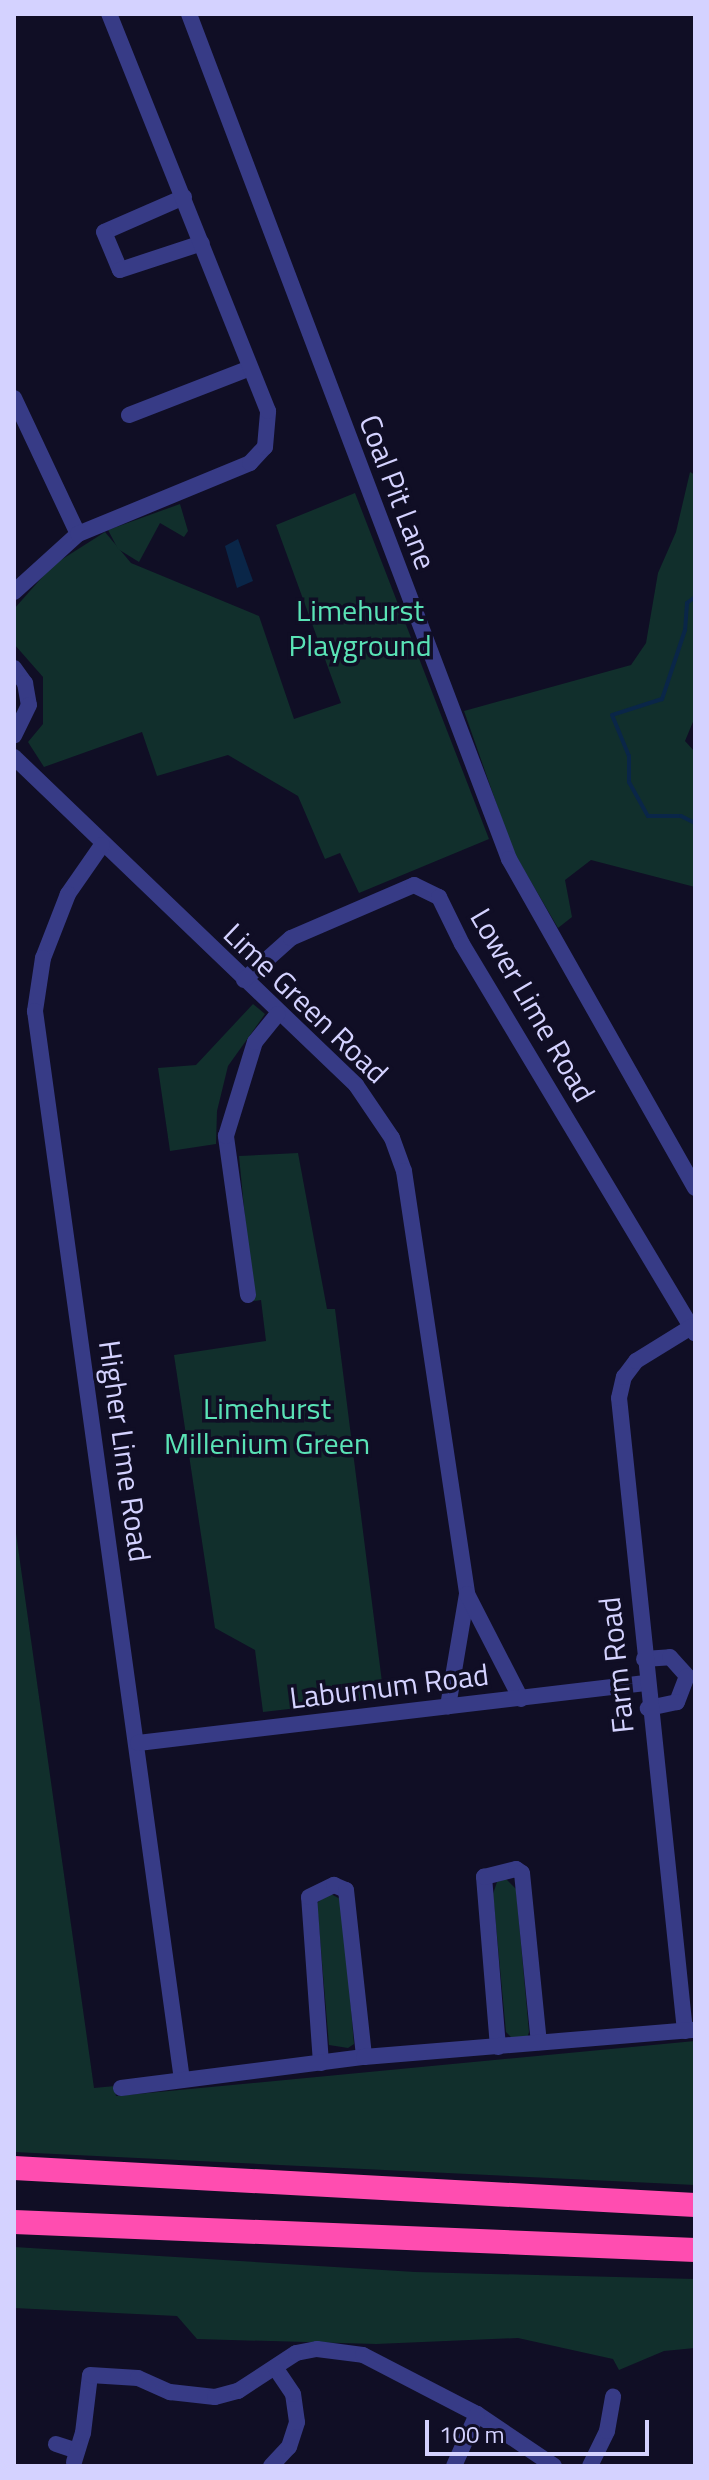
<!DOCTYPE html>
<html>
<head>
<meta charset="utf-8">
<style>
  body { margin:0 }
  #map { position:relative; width:709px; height:2480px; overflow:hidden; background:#100e25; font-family:"Titillium Web",sans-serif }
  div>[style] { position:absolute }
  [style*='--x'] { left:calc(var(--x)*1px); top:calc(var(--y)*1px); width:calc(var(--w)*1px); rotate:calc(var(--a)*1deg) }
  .green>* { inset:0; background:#112f2c }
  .water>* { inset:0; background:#0a2648 }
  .stream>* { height:4px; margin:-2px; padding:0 2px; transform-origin:2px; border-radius:2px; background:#0a2648 }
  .minor>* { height:16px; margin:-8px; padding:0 8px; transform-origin:8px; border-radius:8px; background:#373b86 }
  .highway>* { height:24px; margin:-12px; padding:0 12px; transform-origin:12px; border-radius:12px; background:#ff4db0 }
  span { translate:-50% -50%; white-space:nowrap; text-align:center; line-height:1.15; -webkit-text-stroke:7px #100e25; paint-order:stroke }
  .street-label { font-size:30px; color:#d4d2ff }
  .park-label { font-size:30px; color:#5ae3b6 }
  .frame { position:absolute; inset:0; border:16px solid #d4d2ff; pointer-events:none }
  .scale { position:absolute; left:425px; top:2420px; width:224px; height:36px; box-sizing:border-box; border:4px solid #d4d2ff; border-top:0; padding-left:10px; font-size:24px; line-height:28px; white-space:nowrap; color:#d4d2ff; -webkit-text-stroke:6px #100e25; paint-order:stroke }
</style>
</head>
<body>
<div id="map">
  <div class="green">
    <div style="clip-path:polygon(690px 472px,695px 475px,695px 717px,685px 741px,695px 752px,695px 887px,591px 860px,565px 880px,572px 917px,558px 928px,513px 851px,464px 711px,631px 665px,646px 643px,658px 573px,676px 532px)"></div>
    <div style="clip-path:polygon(355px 493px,489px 839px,359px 893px,340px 853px,325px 859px,298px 796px,228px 755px,157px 776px,142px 732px,44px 767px,28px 742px,43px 724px,43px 677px,14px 644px,14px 609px,53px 565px,105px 532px,131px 563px,259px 616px,294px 719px,341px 703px,276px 525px)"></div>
    <div style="clip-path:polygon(180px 504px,188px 531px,184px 537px,160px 523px,139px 562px,118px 549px,108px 530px)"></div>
    <div style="clip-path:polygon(253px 1004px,265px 1014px,228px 1066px,217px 1111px,216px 1144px,170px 1151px,158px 1068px,196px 1065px)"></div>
    <div style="clip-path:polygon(298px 1153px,327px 1309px,335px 1309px,384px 1698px,263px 1712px,255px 1650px,215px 1628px,174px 1355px,266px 1341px,261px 1300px,253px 1301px,239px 1156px)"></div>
    <div style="clip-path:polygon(14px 1519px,94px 2088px,115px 2086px,116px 2096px,695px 2041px,695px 2185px,14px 2152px)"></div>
    <div style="clip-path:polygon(506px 1879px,516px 1889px,529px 2032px,527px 2038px,514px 2040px,506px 2032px,493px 1894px,497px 1882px)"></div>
    <div style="clip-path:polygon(329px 1893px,342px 1900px,354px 2044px,348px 2048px,329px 2045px,317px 1903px)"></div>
    <div style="clip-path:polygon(14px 2247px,415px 2272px,695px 2279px,695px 2348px,664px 2351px,619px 2370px,613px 2359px,518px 2338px,376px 2344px,197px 2339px,177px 2316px,14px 2308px)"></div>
  </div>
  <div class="water">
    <div style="clip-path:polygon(238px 539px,253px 581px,237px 588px,225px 546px)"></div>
  </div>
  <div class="stream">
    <div style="--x:695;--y:597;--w:10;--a:143"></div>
    <div style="--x:687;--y:603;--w:27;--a:94"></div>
    <div style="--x:685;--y:630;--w:73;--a:108.4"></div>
    <div style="--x:662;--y:699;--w:52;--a:162.3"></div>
    <div style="--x:612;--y:715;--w:44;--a:67.5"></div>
    <div style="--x:629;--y:756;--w:26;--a:90"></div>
    <div style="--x:629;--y:782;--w:39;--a:61"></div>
    <div style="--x:648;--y:816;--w:33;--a:0"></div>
    <div style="--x:681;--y:816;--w:16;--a:27"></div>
  </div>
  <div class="minor">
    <div style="--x:189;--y:14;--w:904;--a:69.26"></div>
    <div style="--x:509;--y:859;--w:378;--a:60.5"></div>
    <div style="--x:184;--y:197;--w:87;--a:156.4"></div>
    <div style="--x:104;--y:232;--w:41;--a:67.2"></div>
    <div style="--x:120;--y:270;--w:86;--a:-18.2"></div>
    <div style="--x:14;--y:398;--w:150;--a:64.8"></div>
    <div style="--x:129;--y:415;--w:130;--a:-21.2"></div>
    <div style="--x:14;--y:592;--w:86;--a:-42.2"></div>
    <div style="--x:78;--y:534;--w:186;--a:-22.4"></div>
    <div style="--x:250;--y:463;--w:22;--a:-47"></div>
    <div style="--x:265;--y:447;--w:36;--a:-85"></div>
    <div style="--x:268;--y:411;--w:428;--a:-111.8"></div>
    <div style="--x:14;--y:668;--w:19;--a:54"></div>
    <div style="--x:25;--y:683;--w:22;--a:80"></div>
    <div style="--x:29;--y:705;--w:34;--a:116"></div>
    <div style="--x:14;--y:757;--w:474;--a:43.8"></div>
    <div style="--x:356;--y:1085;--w:64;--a:55.8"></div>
    <div style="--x:392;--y:1138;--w:35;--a:70"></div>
    <div style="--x:404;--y:1171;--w:428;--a:81.5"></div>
    <div style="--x:467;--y:1594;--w:114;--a:99.6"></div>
    <div style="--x:102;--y:845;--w:60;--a:124.8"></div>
    <div style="--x:68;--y:894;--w:69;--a:111.3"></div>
    <div style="--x:43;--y:958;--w:54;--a:98.6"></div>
    <div style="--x:35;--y:1011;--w:1079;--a:82.17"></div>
    <div style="--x:244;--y:980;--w:63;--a:-41.8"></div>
    <div style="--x:291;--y:938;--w:134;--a:-23.3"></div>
    <div style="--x:414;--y:885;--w:28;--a:26"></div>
    <div style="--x:439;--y:897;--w:52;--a:63.9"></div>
    <div style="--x:462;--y:944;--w:454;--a:59.1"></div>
    <div style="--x:248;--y:1295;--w:161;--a:-97.9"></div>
    <div style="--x:226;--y:1136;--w:98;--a:-72.9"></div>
    <div style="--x:255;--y:1042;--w:36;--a:-51"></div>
    <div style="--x:467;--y:1594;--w:118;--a:62.8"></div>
    <div style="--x:644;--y:1659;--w:26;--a:-4"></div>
    <div style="--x:670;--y:1657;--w:25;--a:48"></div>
    <div style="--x:687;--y:1676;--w:28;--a:111"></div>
    <div style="--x:677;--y:1702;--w:30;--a:168"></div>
    <div style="--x:138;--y:1743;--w:511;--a:-6.75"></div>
    <div style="--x:685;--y:2031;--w:636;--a:-95.95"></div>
    <div style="--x:619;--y:1398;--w:22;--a:-77"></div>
    <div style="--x:624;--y:1377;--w:20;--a:-53"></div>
    <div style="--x:636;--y:1361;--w:65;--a:-31.7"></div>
    <div style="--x:498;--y:2047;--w:171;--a:-94.7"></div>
    <div style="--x:484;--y:1877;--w:33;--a:-14"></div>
    <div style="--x:516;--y:1869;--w:7;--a:34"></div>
    <div style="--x:522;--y:1873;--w:170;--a:84.3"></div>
    <div style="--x:321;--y:2063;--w:166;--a:-94.1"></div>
    <div style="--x:309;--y:1897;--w:28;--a:-26"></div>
    <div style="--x:334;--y:1885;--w:13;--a:23"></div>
    <div style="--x:346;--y:1890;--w:168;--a:83.8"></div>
    <div style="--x:121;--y:2088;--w:245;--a:-7.3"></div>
    <div style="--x:364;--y:2057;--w:332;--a:-4.7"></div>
    <div style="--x:56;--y:2444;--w:22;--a:18"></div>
    <div style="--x:74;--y:2462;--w:30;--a:-73"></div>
    <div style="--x:83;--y:2433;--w:58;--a:-83.1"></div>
    <div style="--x:90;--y:2375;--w:48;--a:3.6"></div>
    <div style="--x:138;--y:2378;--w:35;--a:24"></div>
    <div style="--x:170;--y:2392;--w:45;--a:6.3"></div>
    <div style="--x:215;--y:2397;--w:24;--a:-15"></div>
    <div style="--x:238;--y:2391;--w:69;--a:-33.2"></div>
    <div style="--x:296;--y:2353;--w:21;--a:-11"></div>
    <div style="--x:317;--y:2349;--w:46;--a:7.4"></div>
    <div style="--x:363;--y:2355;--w:128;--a:27.4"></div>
    <div style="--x:477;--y:2414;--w:93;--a:34"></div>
    <div style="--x:271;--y:2466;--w:26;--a:-47"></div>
    <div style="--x:289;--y:2447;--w:26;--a:-72"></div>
    <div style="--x:297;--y:2422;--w:28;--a:-98"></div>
    <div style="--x:293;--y:2394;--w:32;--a:-124"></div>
    <div style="--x:454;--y:2466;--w:57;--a:-66.1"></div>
    <div style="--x:590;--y:2466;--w:39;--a:-64"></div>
    <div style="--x:607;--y:2431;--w:35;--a:-80"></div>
  </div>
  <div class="highway">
    <div style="--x:14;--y:2168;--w:682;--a:3.11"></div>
    <div style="--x:14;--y:2222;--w:682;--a:2.35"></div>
  </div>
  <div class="street-label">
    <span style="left:398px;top:492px;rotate:69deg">Coal Pit Lane</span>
    <span style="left:306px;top:1003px;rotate:44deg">Lime Green Road</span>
    <span style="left:533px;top:1005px;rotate:60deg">Lower Lime Road</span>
    <span style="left:125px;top:1451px;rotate:82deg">Higher Lime Road</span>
    <span style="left:616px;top:1665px;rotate:-96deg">Farm Road</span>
    <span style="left:389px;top:1686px;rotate:-7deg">Laburnum Road</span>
  </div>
  <div class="park-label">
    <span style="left:360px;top:627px">Limehurst<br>Playground</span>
    <span style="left:267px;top:1425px">Limehurst<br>Millenium Green</span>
  </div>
  <div class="frame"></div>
  <div class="scale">100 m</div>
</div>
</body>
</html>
